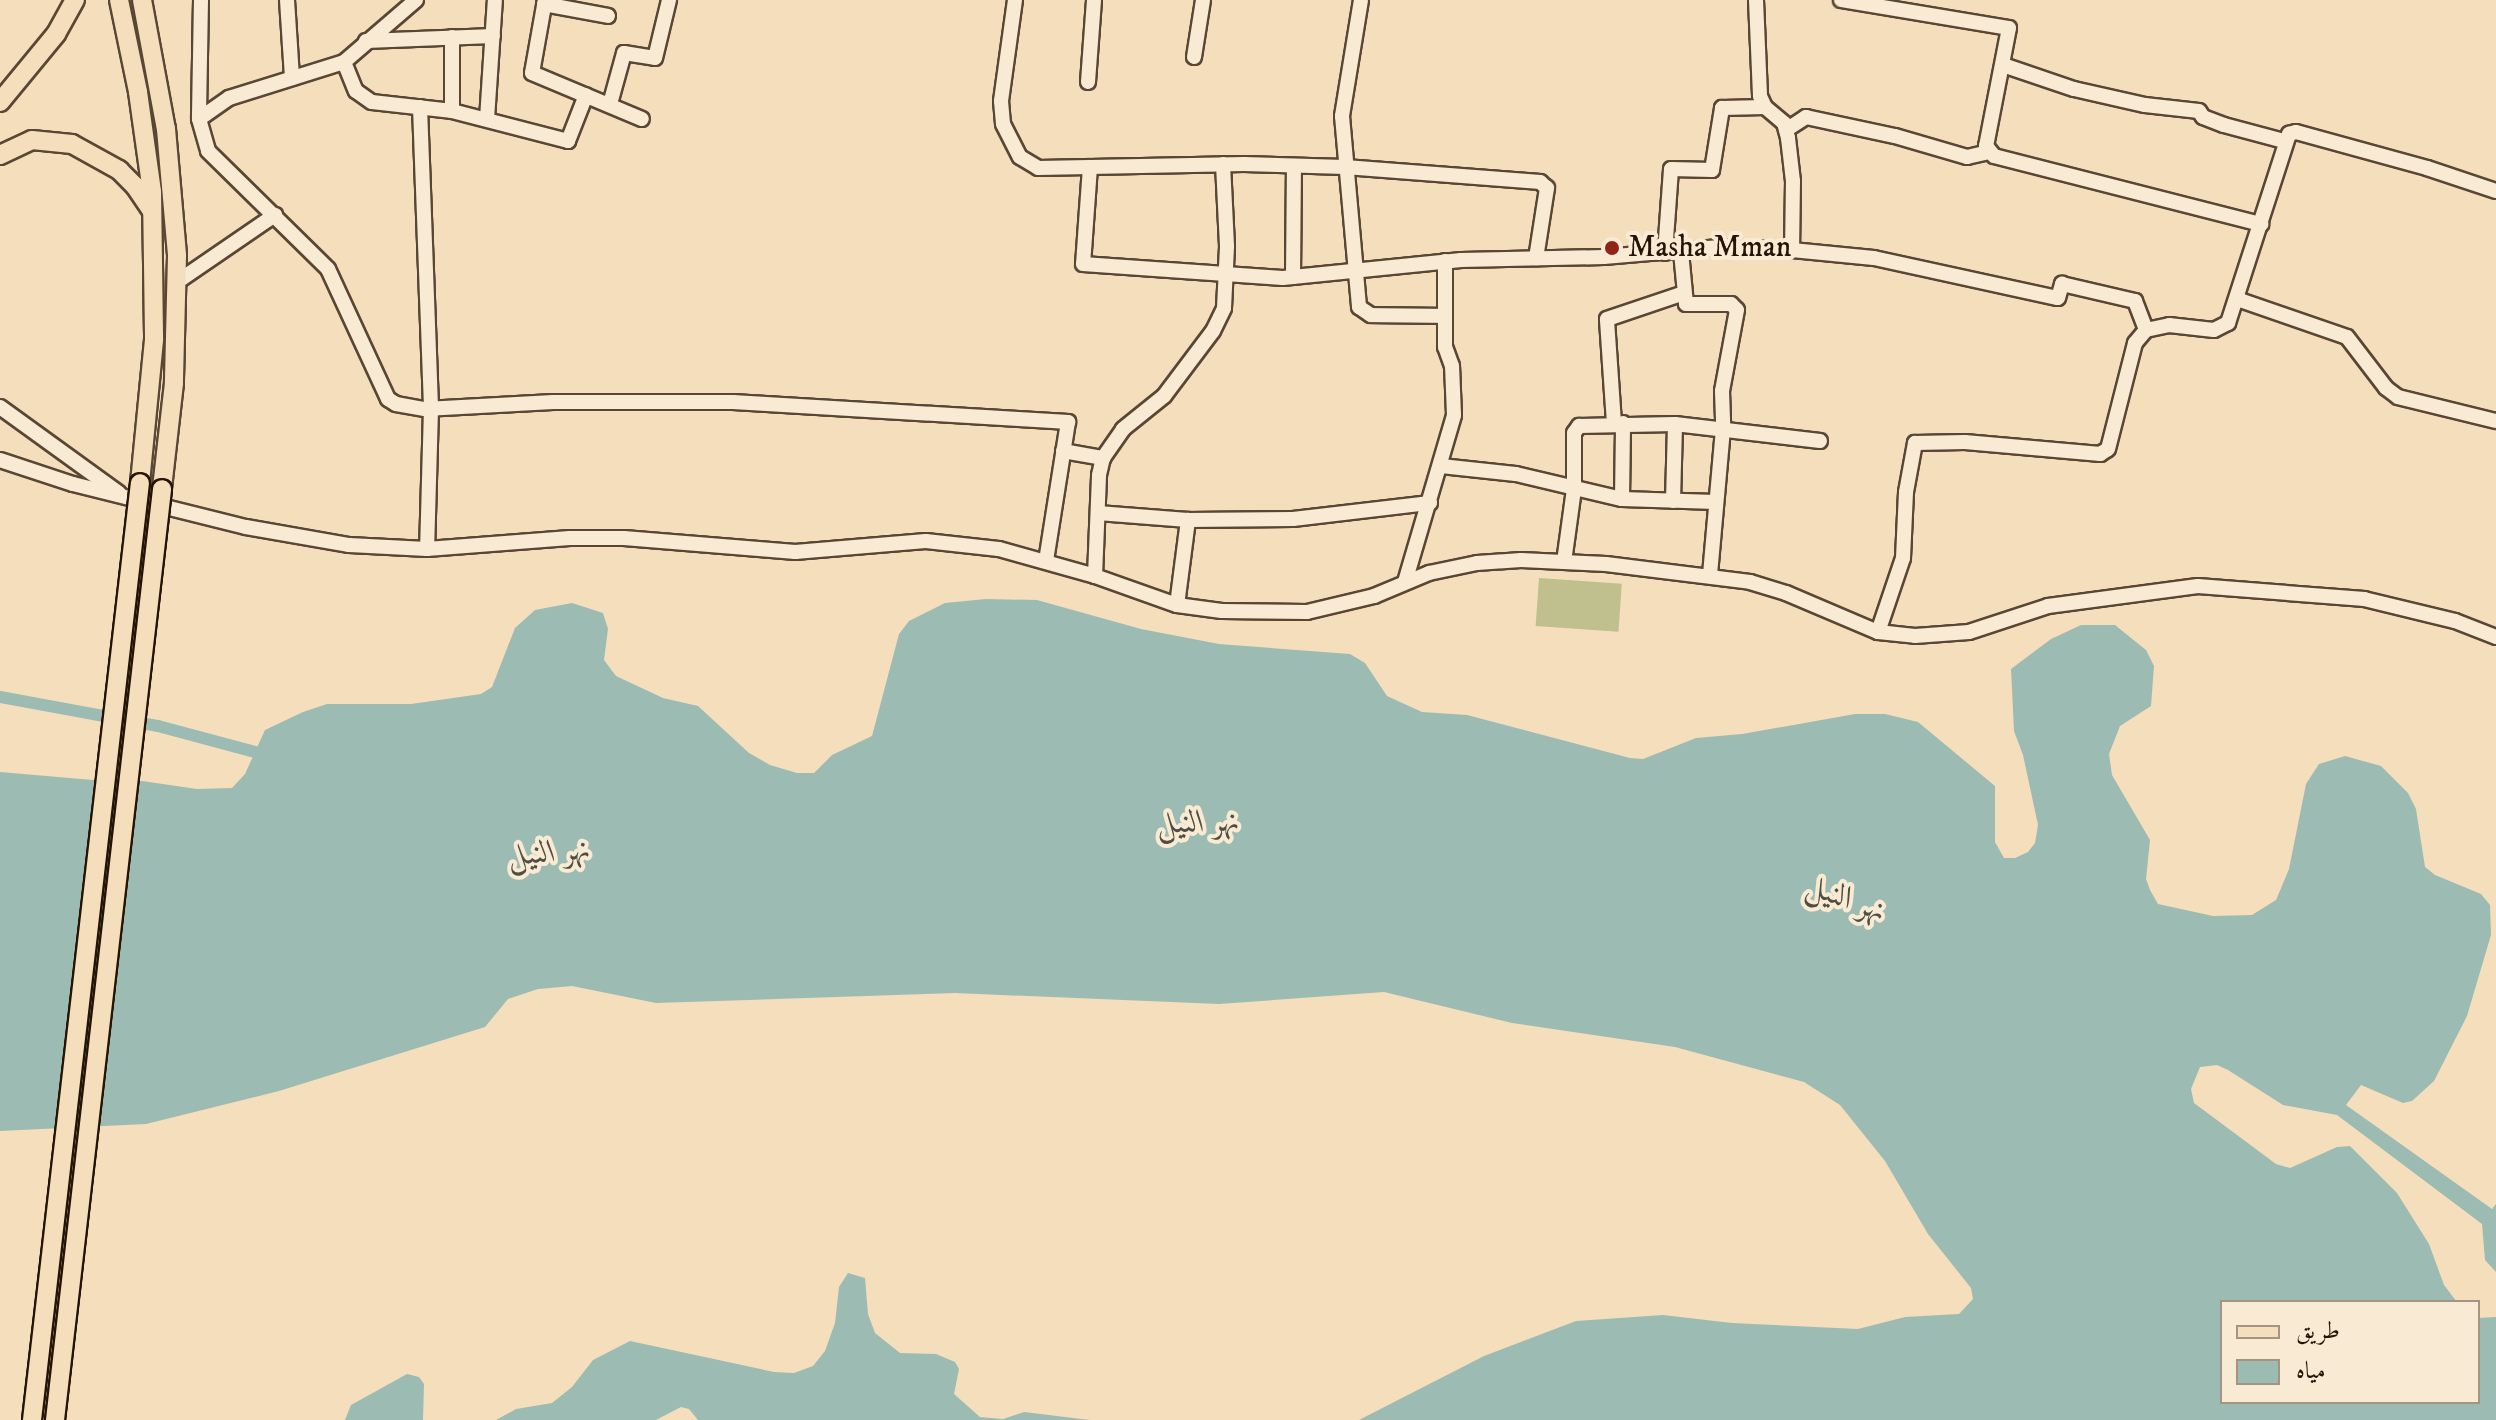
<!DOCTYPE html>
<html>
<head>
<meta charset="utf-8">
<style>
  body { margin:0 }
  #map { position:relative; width:2496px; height:1420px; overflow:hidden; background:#f4debc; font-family:"IM FELL DW Pica",Amiri,serif }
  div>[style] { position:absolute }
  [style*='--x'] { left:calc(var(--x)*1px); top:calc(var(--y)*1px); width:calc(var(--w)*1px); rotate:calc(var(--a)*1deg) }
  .green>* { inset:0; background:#bfc08e; transform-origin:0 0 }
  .water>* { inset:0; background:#9cbcb3 }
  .canal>* { height:12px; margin:-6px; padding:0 6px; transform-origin:6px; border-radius:6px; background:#9cbcb3 }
  .roads { filter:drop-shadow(2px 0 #594634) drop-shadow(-2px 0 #594634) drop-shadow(0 2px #594634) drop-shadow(0 -2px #594634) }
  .minor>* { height:14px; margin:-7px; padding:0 7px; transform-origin:7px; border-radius:7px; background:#f8ead3 }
  .major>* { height:18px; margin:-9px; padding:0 9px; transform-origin:9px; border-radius:9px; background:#f4debc }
  .bridges { filter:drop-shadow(2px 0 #251306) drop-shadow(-2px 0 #251306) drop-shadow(0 2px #251306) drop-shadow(0 -2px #251306) }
  .major-bridge>* { height:18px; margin:-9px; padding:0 9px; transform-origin:9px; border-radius:9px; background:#f4debc }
  .dots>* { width:22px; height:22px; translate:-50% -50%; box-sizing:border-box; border:4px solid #f8ead3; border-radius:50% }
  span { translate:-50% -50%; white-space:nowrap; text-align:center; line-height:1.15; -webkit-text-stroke:8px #f8ead3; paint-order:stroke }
  .poi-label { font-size:30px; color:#251306 }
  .left { translate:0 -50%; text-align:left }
  .water-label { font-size:32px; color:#4f4e43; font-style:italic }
  .legend { position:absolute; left:2220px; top:1300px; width:260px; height:104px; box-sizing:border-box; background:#f8ead3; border:2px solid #a49481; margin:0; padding:10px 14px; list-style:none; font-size:24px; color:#251306 }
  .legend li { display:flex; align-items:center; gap:16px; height:40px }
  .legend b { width:40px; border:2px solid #a49481 }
</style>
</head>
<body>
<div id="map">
  <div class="green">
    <div style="left:1539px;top:578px;width:83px;height:48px;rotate:4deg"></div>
  </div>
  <div class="water">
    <div style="clip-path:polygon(986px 599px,1037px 600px,1141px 629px,1219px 644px,1350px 654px,1365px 663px,1387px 696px,1422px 712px,1467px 715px,1630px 758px,1643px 759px,1696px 738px,1742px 734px,1855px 714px,1885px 714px,1918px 722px,1995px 786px,1995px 842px,2004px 858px,2015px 858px,2028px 852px,2035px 843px,2038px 825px,2023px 755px,2014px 731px,2011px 669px,2051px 639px,2081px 625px,2115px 625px,2146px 650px,2154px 666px,2151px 706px,2120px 726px,2109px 754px,2112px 775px,2150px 840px,2146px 879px,2150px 890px,2158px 904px,2213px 916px,2252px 915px,2276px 900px,2289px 869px,2306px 784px,2319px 764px,2345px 756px,2381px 766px,2408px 793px,2416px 809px,2425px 867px,2435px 875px,2481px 894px,2490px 905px,2491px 935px,2467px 1016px,2434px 1081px,2412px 1101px,2403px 1103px,2361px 1085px,2346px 1105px,2492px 1209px,2496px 1204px,2496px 1272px,2485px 1260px,2482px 1224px,2337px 1115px,2283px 1105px,2228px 1070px,2217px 1065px,2200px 1067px,2191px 1089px,2194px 1103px,2276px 1164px,2290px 1168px,2337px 1147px,2350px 1146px,2397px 1193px,2429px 1244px,2444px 1285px,2457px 1302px,2222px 1302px,2222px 1402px,2478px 1402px,2478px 1318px,2496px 1317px,2496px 1420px,1359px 1420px,1484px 1356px,1576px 1321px,1663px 1315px,1732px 1323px,1858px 1329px,1905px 1317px,1959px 1314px,1973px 1299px,1971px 1288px,1928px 1234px,1885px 1161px,1840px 1105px,1804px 1082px,1675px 1047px,1512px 1023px,1384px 992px,1219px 1004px,955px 993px,656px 1003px,572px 986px,538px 989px,508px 999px,485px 1027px,279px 1091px,146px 1124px,0 1131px,0 772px,116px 782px,142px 781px,197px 789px,232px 788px,245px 774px,265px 730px,303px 712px,327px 704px,411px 704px,481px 694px,492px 687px,515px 628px,535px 610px,572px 603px,603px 613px,608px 629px,604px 660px,616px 676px,663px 698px,698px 706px,749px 753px,770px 765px,797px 773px,814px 773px,832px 755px,872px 736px,899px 634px,909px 621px,945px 603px)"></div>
    <div style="clip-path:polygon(848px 1273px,865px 1278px,868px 1314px,875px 1333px,900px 1353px,936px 1354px,955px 1362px,959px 1369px,954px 1394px,980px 1417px,1003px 1419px,1024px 1412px,1090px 1420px,698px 1420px,689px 1409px,681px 1407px,656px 1420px,496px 1420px,516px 1409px,552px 1403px,572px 1387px,593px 1360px,630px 1341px,774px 1372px,794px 1373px,813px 1366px,825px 1351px,835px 1323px,839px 1287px)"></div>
    <div style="clip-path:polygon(407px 1374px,419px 1377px,424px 1384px,423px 1420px,345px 1420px,351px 1405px)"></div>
  </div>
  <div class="canal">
    <div style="--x:0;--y:697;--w:161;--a:10.4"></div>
    <div style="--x:158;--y:726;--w:116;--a:15"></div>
  </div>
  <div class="roads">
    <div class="minor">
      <div style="--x:201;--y:0;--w:119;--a:91"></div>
      <div style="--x:199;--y:119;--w:33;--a:74"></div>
      <div style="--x:208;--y:151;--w:168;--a:44.5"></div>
      <div style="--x:328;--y:269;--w:143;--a:65.2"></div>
      <div style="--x:388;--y:399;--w:9;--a:32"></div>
      <div style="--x:396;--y:404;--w:29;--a:10"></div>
      <div style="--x:425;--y:409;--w:128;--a:-3.1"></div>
      <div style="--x:553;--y:402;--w:180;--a:0"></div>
      <div style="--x:733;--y:402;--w:336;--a:3.4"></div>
      <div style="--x:1068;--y:422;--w:141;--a:99"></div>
      <div style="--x:287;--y:0;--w:78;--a:86.3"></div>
      <div style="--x:545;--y:0;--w:74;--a:100.1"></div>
      <div style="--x:532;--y:73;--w:119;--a:22.7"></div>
      <div style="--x:1015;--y:0;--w:102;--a:97.9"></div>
      <div style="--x:1001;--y:101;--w:23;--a:85"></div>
      <div style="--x:1003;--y:124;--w:37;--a:63"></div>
      <div style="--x:1020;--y:157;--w:21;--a:31"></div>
      <div style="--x:1038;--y:168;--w:206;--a:-1.1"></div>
      <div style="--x:1244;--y:164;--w:101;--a:1.7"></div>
      <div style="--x:1345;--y:167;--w:196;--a:4.4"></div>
      <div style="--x:1540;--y:182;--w:9;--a:41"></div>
      <div style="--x:1547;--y:188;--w:71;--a:98.9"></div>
      <div style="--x:1361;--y:0;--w:118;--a:99.3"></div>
      <div style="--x:1342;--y:116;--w:192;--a:84.9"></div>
      <div style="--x:1359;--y:307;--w:14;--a:34"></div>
      <div style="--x:1371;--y:315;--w:73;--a:0.8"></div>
      <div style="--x:1756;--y:0;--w:96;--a:87.6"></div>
      <div style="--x:1760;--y:96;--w:12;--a:66"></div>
      <div style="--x:1765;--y:107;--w:25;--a:40"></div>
      <div style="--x:1784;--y:123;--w:16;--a:75"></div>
      <div style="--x:1788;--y:138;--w:43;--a:83.4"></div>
      <div style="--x:1793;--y:181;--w:69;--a:90.8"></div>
      <div style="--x:1841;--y:0;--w:170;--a:9.5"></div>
      <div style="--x:2009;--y:28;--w:120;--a:101"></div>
      <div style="--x:1986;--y:146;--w:13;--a:51"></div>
      <div style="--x:1994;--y:156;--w:276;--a:14.3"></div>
      <div style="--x:544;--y:4;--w:65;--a:10.6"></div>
      <div style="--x:452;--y:37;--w:74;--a:90"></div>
      <div style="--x:366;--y:41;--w:127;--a:-2.3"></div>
      <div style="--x:1194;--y:57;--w:58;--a:-81"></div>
      <div style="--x:344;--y:62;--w:31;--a:68"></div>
      <div style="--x:356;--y:91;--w:19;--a:35"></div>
      <div style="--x:372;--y:102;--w:81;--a:6.4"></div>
      <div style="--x:452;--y:111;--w:120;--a:14.5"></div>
      <div style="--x:568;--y:141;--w:49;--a:-68.6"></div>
      <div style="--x:2003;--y:65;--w:75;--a:18.7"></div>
      <div style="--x:2074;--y:89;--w:73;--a:12.7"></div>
      <div style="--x:2145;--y:105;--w:54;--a:6.3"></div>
      <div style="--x:2199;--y:111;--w:7;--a:56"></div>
      <div style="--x:2203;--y:117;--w:22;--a:21"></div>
      <div style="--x:2224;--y:125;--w:62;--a:14.9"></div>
      <div style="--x:1088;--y:82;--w:82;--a:-85.8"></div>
      <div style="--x:610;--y:104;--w:53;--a:-74.6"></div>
      <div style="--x:624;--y:53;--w:31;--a:9"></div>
      <div style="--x:655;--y:58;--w:60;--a:-76.4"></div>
      <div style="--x:420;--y:107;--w:302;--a:87.9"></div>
      <div style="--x:431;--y:409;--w:140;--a:91.6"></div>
      <div style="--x:199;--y:119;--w:37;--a:-35"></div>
      <div style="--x:229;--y:98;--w:121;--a:-17.4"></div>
      <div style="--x:344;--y:62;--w:95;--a:-40.7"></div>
      <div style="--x:487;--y:119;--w:119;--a:-86.2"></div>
      <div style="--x:1786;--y:130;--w:24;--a:-33"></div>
      <div style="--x:1806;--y:117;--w:91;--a:12.1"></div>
      <div style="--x:1895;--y:136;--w:75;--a:16.3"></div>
      <div style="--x:1967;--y:157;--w:23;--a:-13"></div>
      <div style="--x:1090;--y:167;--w:97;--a:94.1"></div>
      <div style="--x:1083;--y:264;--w:200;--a:4"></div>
      <div style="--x:1283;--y:278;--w:179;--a:-5.8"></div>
      <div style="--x:1461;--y:260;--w:143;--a:-1.2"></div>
      <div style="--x:1604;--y:257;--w:116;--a:-4.9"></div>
      <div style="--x:1720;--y:247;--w:72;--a:2.4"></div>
      <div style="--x:1792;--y:250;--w:82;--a:5.6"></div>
      <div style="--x:1874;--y:258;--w:188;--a:12.3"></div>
      <div style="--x:2058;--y:298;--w:15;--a:-74"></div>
      <div style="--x:2062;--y:284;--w:75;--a:13.1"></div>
      <div style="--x:2135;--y:301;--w:31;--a:69"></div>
      <div style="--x:1681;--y:252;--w:52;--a:84.5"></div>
      <div style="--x:1686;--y:304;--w:45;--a:0"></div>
      <div style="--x:1731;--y:304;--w:8;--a:45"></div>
      <div style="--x:1737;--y:310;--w:82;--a:100.5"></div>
      <div style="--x:1722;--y:391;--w:38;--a:88"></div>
      <div style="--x:1723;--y:429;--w:147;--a:95.1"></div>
      <div style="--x:1665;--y:253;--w:84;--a:-85.9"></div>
      <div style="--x:1671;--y:169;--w:41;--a:1.4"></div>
      <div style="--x:1712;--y:170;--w:63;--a:-80.8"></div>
      <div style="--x:1722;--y:108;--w:43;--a:-1.3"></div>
      <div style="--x:1293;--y:277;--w:111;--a:-89.5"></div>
      <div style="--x:177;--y:282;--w:119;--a:-34.4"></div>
      <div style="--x:2237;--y:299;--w:116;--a:19.1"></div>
      <div style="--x:2347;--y:337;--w:64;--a:52.6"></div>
      <div style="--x:2386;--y:388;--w:15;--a:37"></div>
      <div style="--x:2398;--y:397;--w:101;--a:13.8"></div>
      <div style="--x:0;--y:407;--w:147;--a:35.9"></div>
      <div style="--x:1614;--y:423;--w:104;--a:-93.9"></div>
      <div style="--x:1607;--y:319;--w:81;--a:-18.7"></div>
      <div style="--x:1063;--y:451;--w:41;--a:9.9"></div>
      <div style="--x:0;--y:460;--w:77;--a:18.2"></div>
      <div style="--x:73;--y:484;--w:178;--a:14"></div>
      <div style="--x:246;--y:527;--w:105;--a:9.9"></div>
      <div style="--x:349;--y:545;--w:78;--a:2.9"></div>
      <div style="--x:427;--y:549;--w:143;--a:-4.4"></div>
      <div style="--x:570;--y:538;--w:54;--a:0"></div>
      <div style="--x:624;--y:538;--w:172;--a:4.7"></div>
      <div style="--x:795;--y:552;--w:131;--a:-4.8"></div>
      <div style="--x:926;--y:541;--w:73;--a:6.3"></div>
      <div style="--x:999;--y:549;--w:100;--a:15.7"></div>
      <div style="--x:1095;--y:576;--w:87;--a:19.5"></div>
      <div style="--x:1177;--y:605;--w:45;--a:7.6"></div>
      <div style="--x:1222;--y:611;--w:85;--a:0.7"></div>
      <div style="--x:1307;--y:612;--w:69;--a:-13.4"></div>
      <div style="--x:1374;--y:596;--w:60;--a:-22.7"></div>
      <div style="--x:1429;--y:573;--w:49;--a:-11.8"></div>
      <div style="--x:1477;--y:563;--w:44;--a:-3.9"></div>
      <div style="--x:1521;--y:560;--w:85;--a:2.7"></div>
      <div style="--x:1606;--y:564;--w:145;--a:7.1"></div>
      <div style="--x:1750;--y:582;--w:38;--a:17"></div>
      <div style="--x:1786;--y:593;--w:100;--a:23"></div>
      <div style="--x:1878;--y:632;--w:37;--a:6"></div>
      <div style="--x:1915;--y:636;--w:54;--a:-4.2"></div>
      <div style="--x:1969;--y:632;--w:83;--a:-18.2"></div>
      <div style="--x:2048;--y:606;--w:151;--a:-7.6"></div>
      <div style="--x:2198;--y:586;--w:167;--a:4.5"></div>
      <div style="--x:2364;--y:599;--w:94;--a:13.6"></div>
      <div style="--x:2455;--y:621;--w:44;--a:21.3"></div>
      <div style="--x:1441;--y:466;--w:75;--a:6.1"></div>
      <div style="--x:1516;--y:474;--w:109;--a:13.3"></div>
      <div style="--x:1622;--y:499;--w:94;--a:1.8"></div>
      <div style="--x:1622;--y:499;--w:76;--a:-89.2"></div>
      <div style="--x:1673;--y:501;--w:77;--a:-88.5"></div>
      <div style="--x:1098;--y:513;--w:90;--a:4.4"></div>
      <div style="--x:1188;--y:520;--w:105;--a:-0.5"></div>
      <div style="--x:1293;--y:519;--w:138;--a:-6.7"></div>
      <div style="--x:1564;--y:562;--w:74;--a:-82.2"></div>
      <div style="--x:1574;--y:489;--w:56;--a:-90"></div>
      <div style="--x:1574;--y:433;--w:9;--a:-54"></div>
      <div style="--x:1579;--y:426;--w:96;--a:-1.2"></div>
      <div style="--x:1675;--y:424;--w:146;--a:6.7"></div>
      <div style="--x:1095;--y:576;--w:101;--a:-87.7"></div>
      <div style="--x:1099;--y:475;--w:17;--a:-77"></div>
      <div style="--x:1103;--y:458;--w:35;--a:-55"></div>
      <div style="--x:1123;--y:429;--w:53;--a:-38.8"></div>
      <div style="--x:1164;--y:396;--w:81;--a:-53"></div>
      <div style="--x:1213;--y:331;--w:25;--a:-64"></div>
      <div style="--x:1224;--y:308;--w:62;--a:-87.2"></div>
      <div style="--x:1227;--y:246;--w:82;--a:-92.8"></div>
      <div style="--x:1405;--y:582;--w:174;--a:-73.6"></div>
      <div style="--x:1454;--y:415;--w:49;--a:-92.3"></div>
      <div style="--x:1452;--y:366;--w:20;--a:-110"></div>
      <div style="--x:1445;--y:347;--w:86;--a:-90"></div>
      <div style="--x:1177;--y:605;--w:86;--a:-82.6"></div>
      <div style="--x:1878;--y:632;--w:78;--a:-71.3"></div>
      <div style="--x:1903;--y:558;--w:66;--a:-87.4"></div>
      <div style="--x:1906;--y:492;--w:50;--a:-79.6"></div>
      <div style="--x:1915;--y:443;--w:50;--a:-1.1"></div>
      <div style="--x:1965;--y:442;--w:136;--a:5.1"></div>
      <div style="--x:2100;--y:454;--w:9;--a:-32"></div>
      <div style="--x:2108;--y:449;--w:109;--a:-75.7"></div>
      <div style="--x:2135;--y:343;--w:17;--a:-50"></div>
      <div style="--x:2146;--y:330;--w:24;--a:-12"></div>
      <div style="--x:2169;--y:325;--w:45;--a:6.3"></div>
      <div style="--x:2214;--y:330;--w:16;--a:-27"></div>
      <div style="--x:2228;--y:323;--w:199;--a:-72.1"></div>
      <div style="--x:2289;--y:134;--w:7;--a:-16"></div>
      <div style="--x:2296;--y:132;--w:136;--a:15.4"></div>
      <div style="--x:2427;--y:168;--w:73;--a:18.4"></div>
    </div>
    <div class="major">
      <div style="--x:119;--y:0;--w:94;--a:78.3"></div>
      <div style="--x:138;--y:92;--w:101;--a:82"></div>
      <div style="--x:152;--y:192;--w:148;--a:89.2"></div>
      <div style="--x:154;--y:340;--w:144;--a:95.6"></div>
      <div style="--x:142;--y:0;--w:131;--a:79.5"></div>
      <div style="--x:166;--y:129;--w:127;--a:85"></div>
      <div style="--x:177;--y:256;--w:127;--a:91.4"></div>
      <div style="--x:174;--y:383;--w:107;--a:96.5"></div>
      <div style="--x:0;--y:102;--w:88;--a:-50.5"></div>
      <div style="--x:56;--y:34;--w:39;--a:-61"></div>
      <div style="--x:0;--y:155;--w:35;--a:-25"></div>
      <div style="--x:32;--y:140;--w:40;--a:5.7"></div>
      <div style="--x:72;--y:144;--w:54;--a:29"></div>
      <div style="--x:119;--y:170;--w:23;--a:45"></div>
      <div style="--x:135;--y:186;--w:29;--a:56"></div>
    </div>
  </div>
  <div class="bridges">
    <div class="major-bridge">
      <div style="--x:32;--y:1420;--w:943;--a:-83.43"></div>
      <div style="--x:55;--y:1420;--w:937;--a:-83.44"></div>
    </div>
  </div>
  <div class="dots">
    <div style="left:1612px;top:248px;background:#8f2418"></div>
  </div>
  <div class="poi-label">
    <span class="left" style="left:1628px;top:248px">Masha Mman</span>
  </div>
  <div class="water-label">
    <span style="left:1198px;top:823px;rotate:-2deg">نهر النيل</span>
    <span style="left:549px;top:853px;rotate:-5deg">نهر النيل</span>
    <span style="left:1846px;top:899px;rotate:20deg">نهر النيل</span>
  </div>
  <ul class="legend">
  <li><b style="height:10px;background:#f4debc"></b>طريق</li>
  <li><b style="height:22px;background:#9cbcb3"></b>مياه</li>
  </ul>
</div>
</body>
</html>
